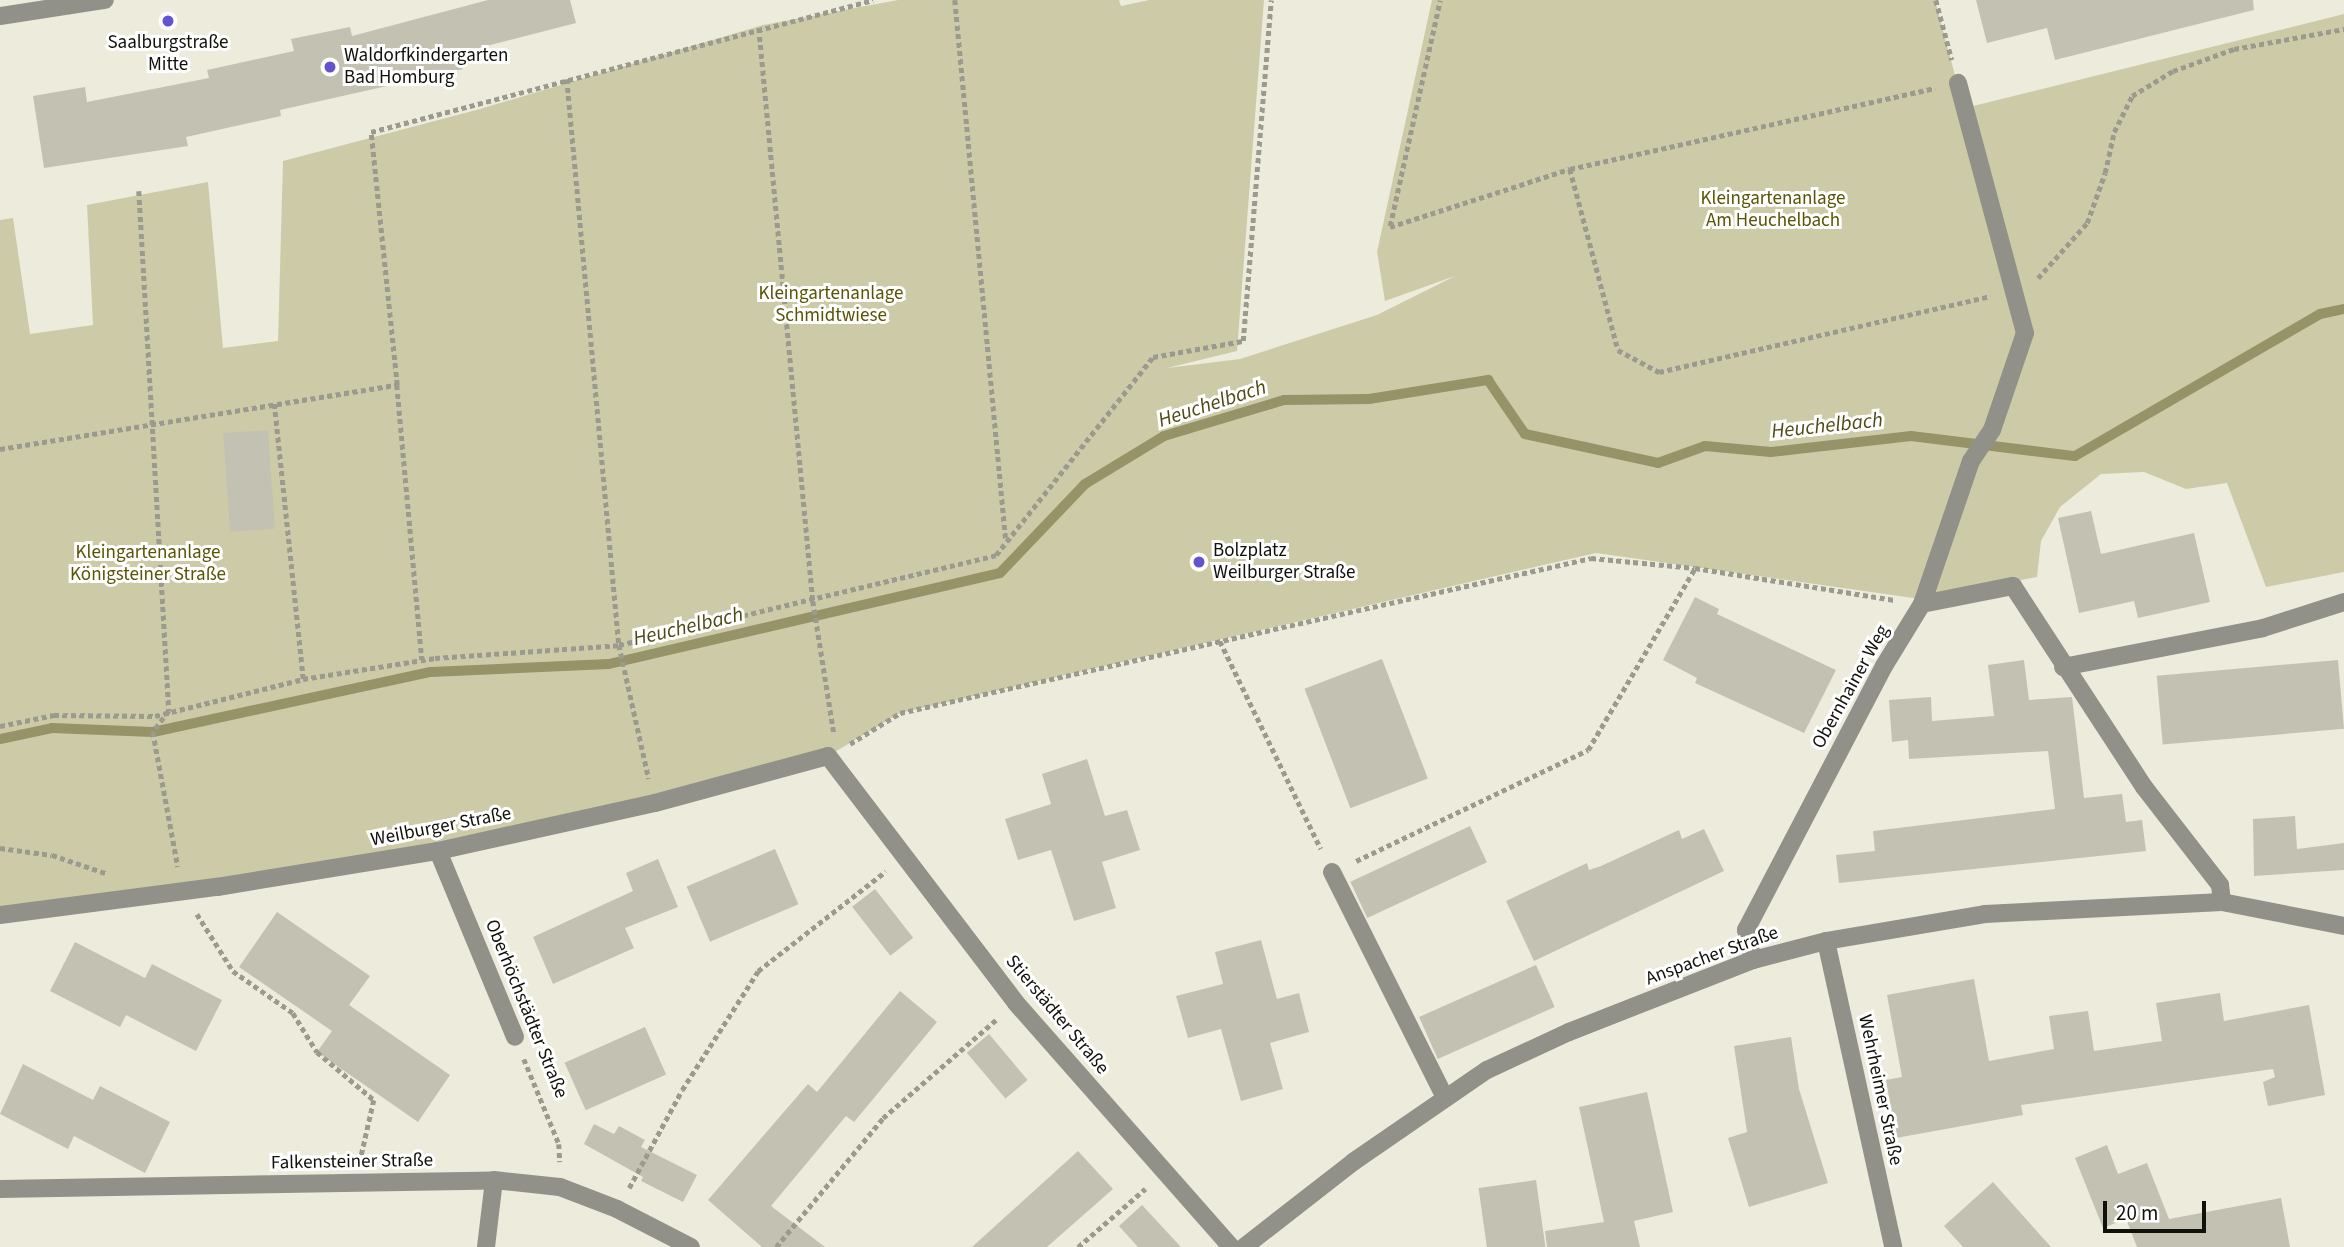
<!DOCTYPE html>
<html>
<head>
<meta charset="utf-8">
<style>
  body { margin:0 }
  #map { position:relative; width:2344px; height:1247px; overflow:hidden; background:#edecdc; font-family:"Source Sans 3",sans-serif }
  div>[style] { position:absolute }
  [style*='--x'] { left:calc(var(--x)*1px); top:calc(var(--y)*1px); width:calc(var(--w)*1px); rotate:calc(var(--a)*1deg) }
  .green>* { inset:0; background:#cdcba7 }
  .stream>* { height:10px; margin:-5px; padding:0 5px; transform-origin:5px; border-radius:5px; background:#969368 }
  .building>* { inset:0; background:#c3c2b2; transform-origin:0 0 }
  .path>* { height:4.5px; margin-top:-2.25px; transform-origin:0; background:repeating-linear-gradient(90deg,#9b9a8e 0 5px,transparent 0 8.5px) }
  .service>* { height:18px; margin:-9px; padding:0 9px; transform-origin:9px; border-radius:9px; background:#91918a }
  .minor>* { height:18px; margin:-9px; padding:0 9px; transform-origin:9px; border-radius:9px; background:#91918a }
  .tertiary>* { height:18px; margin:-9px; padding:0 9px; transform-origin:9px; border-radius:9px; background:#91918a }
  .dots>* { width:19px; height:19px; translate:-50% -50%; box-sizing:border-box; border:4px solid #fff; border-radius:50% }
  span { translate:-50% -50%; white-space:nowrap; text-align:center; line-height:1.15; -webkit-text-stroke:6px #fff; paint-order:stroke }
  .poi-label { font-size:19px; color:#11110b }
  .left { translate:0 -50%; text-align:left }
  .park-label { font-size:19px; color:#5a5405 }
  .street-label { font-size:19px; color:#11110b }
  .water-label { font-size:21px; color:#4f4a15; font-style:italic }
  .scale { position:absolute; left:2103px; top:1201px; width:103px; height:32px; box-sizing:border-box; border:4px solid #11110b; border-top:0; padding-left:9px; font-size:21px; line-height:24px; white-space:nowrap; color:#11110b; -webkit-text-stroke:5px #fff; paint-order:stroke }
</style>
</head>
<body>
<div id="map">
  <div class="green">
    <div style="clip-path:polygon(898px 0,1119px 0,1121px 6px,1149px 0,1264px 0,1237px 351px,1167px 368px,1240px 359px,1377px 315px,1455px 276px,1385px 301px,1377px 252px,1432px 0,1935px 0,1960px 94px,1969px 107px,2344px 14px,2344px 572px,2266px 587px,2227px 483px,2186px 489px,2144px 472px,2101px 474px,2060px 507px,2041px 541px,2037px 577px,1920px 599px,1596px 553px,900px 713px,828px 756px,438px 851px,0 915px,0 220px,13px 218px,30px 334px,93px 325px,87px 205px,208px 182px,223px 348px,278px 341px,283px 161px,480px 109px,763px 25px)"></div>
  </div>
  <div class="stream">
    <div style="--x:0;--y:739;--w:53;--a:-11.9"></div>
    <div style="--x:52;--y:728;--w:101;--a:2.3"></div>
    <div style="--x:153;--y:732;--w:284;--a:-12.2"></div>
    <div style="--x:431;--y:672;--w:178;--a:-2.6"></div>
    <div style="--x:609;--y:664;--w:401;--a:-13.1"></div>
    <div style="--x:1000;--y:573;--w:123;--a:-46.3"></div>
    <div style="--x:1085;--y:484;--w:92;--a:-31.3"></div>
    <div style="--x:1164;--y:436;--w:125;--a:-16.7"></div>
    <div style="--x:1284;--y:400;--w:85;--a:-0.7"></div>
    <div style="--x:1369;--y:399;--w:121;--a:-9.1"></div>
    <div style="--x:1488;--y:380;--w:65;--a:55.6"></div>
    <div style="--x:1525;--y:434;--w:136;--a:12.3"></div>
    <div style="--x:1658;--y:463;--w:50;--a:-19.9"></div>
    <div style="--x:1705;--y:446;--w:66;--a:5.2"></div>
    <div style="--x:1771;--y:452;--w:141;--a:-6.5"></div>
    <div style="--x:1911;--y:436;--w:165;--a:7"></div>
    <div style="--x:2075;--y:456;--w:283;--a:-30.1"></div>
    <div style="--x:2320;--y:314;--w:25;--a:-12"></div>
  </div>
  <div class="building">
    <div style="clip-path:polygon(488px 0,570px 0,576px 23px,459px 53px,463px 69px,280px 110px,281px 116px,186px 137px,188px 146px,44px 168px,33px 96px,85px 87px,87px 102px,209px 78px,207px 70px,294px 51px,291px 39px,350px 27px,352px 36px)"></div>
    <div style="clip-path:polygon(1976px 0,2253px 0,2254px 10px,2055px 60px,2047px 28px,1987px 43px)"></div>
    <div style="left:268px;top:430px;width:99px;height:45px;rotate:86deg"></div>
    <div style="clip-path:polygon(2091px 511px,2101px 554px,2194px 533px,2210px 602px,2138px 618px,2134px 601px,2079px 613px,2058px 518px)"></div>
    <div style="clip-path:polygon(1695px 597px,1719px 609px,1717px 614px,1836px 670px,1804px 733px,1695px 683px,1697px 678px,1663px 660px)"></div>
    <div style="left:1382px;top:659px;width:128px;height:83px;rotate:69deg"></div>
    <div style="clip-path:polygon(2024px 660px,2029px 700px,2072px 697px,2084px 798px,2122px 794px,2126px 822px,2142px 820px,2146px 851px,1839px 883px,1836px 855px,1875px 851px,1873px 831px,2055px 809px,2048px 751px,1909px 759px,1908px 740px,1892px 742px,1889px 700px,1931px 697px,1932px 721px,1994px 716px,1988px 665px)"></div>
    <div style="left:2338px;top:660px;width:69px;height:182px;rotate:85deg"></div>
    <div style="clip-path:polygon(1087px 759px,1105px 816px,1127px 810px,1140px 850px,1102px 862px,1116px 908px,1074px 921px,1051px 850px,1018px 860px,1005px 819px,1051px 804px,1042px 774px)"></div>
    <div style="clip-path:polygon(2295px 816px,2297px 849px,2344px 843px,2344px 870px,2254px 876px,2253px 819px)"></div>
    <div style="left:1470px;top:826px;width:40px;height:132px;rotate:65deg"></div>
    <div style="clip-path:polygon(1704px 829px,1724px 871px,1534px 961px,1506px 901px,1587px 863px,1589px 870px,1601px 866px,1679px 830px,1682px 839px)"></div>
    <div style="left:775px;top:849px;width:60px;height:96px;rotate:67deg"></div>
    <div style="clip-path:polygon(658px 859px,678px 907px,625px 928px,634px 948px,553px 984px,533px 937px,633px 891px,626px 873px)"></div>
    <div style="left:875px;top:889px;width:62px;height:29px;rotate:52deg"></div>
    <div style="clip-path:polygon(277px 912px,370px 976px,349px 1005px,450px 1075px,418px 1122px,317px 1052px,332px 1031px,239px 967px)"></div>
    <div style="clip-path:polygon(1261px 940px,1277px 999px,1299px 993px,1309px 1032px,1270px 1043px,1283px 1089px,1241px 1101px,1221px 1029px,1188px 1038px,1176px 996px,1223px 984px,1215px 952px)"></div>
    <div style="clip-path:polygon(75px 942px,145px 978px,152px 964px,222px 1000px,196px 1051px,126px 1015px,120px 1027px,50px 991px)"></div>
    <div style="left:1536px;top:965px;width:46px;height:128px;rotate:66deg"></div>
    <div style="clip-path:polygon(1974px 979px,1989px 1061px,2054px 1049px,2049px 1016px,2088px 1011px,2094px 1051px,2162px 1041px,2156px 1003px,2220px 993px,2224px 1021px,2309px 1005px,2325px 1095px,2268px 1106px,2263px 1082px,2275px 1077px,2273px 1069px,2021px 1105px,2023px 1115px,1896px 1138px,1886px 1080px,1902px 1077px,1887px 995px)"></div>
    <div style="clip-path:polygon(900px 991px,937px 1022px,854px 1122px,846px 1116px,771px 1206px,825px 1247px,762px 1247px,708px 1200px,808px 1084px,817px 1092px)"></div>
    <div style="left:645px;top:1027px;width:52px;height:88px;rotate:66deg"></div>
    <div style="left:989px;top:1034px;width:60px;height:29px;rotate:50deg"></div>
    <div style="clip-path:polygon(1791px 1037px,1799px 1089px,1828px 1183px,1749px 1207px,1728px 1138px,1747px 1132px,1734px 1046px)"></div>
    <div style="clip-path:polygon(23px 1064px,93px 1100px,100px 1086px,170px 1122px,145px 1173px,74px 1136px,68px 1149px,0 1114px)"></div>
    <div style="clip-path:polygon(1647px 1092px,1673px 1212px,1634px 1221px,1640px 1247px,1547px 1247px,1545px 1231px,1604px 1222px,1579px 1107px)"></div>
    <div style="clip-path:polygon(594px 1124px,614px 1134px,619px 1126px,645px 1140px,641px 1147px,697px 1175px,683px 1202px,641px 1181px,643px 1177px,584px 1144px)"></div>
    <div style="clip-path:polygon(2107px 1145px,2118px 1174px,2147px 1163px,2169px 1219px,2281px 1198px,2290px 1247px,2137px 1247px,2126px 1219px,2103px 1228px,2075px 1158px)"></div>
    <div style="clip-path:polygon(1078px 1151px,1113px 1189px,1047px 1247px,972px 1247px)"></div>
    <div style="left:1536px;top:1180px;width:68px;height:58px;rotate:82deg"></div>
    <div style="clip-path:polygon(1993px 1182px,2051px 1247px,1963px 1247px,1944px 1226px)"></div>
    <div style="clip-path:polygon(1142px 1205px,1181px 1247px,1138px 1247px,1119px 1226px)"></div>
  </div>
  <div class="path">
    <div style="--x:955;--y:0;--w:544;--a:84.62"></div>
    <div style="--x:1936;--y:0;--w:62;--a:75.1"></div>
    <div style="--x:759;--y:28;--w:576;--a:84.62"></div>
    <div style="--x:813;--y:601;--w:134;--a:81"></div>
    <div style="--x:567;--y:79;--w:568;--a:84.75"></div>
    <div style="--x:619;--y:645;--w:137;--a:77.4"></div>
    <div style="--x:1570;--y:169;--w:187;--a:75.1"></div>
    <div style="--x:1618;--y:350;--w:47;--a:28.2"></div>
    <div style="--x:1659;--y:372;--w:340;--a:-12.9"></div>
    <div style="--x:139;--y:191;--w:521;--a:86.7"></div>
    <div style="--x:169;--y:711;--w:26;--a:127"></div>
    <div style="--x:153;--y:732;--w:137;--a:79.5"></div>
    <div style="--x:1390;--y:226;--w:231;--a:-77.5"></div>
    <div style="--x:1390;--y:227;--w:189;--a:-17.9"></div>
    <div style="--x:1570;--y:169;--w:374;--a:-12.5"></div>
    <div style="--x:2038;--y:278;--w:74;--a:-48.3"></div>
    <div style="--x:2087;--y:223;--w:53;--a:-70.2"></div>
    <div style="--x:2105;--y:173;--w:42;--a:-77.6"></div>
    <div style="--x:2114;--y:132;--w:40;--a:-63.4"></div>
    <div style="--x:2132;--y:96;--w:48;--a:-31.4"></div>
    <div style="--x:2173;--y:71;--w:65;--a:-19.8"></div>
    <div style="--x:2234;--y:49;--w:112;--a:-10.3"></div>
    <div style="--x:397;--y:385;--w:276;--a:84.8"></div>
    <div style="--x:0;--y:449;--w:402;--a:-9.2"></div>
    <div style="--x:397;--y:385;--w:254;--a:-95.9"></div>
    <div style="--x:371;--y:132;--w:519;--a:-14.73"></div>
    <div style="--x:1220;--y:641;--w:231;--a:64.1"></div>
    <div style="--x:303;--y:679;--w:134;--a:-9"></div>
    <div style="--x:435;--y:658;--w:184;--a:-4"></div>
    <div style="--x:619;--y:645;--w:388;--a:-13.4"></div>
    <div style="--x:996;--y:555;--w:253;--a:-51.6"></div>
    <div style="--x:1153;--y:357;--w:91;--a:-10.1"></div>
    <div style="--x:1243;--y:341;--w:342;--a:-85.3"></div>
    <div style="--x:0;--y:726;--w:55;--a:-11.5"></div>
    <div style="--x:54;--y:715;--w:101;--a:0.6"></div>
    <div style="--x:155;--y:716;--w:153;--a:-14"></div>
    <div style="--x:303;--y:679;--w:277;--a:-96"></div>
    <div style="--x:850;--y:744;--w:59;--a:-31.8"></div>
    <div style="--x:900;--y:713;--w:708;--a:-12.64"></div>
    <div style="--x:1591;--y:558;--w:104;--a:5.5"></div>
    <div style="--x:1695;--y:568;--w:202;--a:9.1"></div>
    <div style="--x:0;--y:848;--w:52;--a:7.7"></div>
    <div style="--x:52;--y:855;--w:59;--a:18.7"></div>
    <div style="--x:1356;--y:861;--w:257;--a:-25.6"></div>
    <div style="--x:1588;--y:750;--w:211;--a:-59.5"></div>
    <div style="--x:197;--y:914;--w:67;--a:57.7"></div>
    <div style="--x:233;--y:971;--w:73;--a:35"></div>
    <div style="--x:293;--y:1013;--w:46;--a:58.4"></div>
    <div style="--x:317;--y:1052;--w:75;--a:40.1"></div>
    <div style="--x:374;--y:1100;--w:58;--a:102.8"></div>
    <div style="--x:524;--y:1059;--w:92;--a:67.6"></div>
    <div style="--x:559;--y:1144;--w:18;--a:87"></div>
    <div style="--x:629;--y:1188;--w:111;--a:-61.6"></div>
    <div style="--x:682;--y:1090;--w:141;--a:-57.4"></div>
    <div style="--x:758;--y:971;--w:162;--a:-38"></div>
    <div style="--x:776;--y:1247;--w:168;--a:-50.3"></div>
    <div style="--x:883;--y:1118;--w:151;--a:-41"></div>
    <div style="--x:1078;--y:1247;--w:89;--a:-40.9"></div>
  </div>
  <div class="service">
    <div style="--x:1922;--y:604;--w:151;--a:-71.1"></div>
    <div style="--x:1971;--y:461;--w:37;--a:-56"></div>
    <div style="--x:1992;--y:430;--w:102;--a:-71.2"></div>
    <div style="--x:2025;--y:333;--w:259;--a:-105"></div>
    <div style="--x:438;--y:851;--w:201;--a:67.5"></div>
    <div style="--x:1332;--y:872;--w:253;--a:63.4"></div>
    <div style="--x:486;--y:1247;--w:67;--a:-83.2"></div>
  </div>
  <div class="minor">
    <div style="--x:2063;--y:667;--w:204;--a:-11"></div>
    <div style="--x:2263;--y:628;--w:85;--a:-17.8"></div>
    <div style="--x:0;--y:915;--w:219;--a:-7.4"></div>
    <div style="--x:217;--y:887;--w:224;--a:-9.3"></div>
    <div style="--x:438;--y:851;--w:222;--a:-12.5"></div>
    <div style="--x:655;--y:803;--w:179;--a:-15.2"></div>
    <div style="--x:828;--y:756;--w:310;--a:52.7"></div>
    <div style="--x:1016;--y:1003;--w:325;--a:48.6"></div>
    <div style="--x:1826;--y:941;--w:313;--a:77.6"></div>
    <div style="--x:1753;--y:960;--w:31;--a:-103"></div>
    <div style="--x:1746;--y:930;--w:298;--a:-62.4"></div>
    <div style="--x:1884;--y:666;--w:73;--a:-58.5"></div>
    <div style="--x:1922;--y:604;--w:93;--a:-11.2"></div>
    <div style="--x:2013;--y:586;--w:240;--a:56.9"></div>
    <div style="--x:2144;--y:787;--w:124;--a:52.2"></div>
    <div style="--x:2220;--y:885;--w:17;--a:83"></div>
    <div style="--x:0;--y:1189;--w:494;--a:-1"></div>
    <div style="--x:494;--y:1180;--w:66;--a:6.1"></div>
    <div style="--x:560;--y:1187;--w:61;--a:21.1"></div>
    <div style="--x:617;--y:1209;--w:83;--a:27.2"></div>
    <div style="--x:1244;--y:1247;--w:138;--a:-37.9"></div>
    <div style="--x:1353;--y:1162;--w:163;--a:-34.5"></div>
    <div style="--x:1487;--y:1070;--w:90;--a:-24.9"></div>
    <div style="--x:1569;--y:1032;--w:198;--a:-21.4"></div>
    <div style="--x:1753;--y:960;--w:75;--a:-14.6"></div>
    <div style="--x:1826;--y:941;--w:161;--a:-9.6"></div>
    <div style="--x:1985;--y:914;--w:237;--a:-2.9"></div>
    <div style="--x:2222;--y:902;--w:124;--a:11.1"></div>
  </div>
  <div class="tertiary">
    <div style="--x:0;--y:16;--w:106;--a:-8.7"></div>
  </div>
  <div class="dots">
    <div style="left:168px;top:21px;background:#6353cc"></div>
    <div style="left:330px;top:67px;background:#6353cc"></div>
    <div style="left:1199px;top:562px;background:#6353cc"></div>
  </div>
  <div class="poi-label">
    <span style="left:168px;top:54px">Saalburgstraße<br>Mitte</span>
    <span class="left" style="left:344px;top:67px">Waldorfkindergarten<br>Bad Homburg</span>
    <span class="left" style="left:1213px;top:562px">Bolzplatz<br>Weilburger Straße</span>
  </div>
  <div class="park-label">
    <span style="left:1773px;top:210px">Kleingartenanlage<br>Am Heuchelbach</span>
    <span style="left:831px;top:305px">Kleingartenanlage<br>Schmidtwiese</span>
    <span style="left:148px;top:564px">Kleingartenanlage<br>Königsteiner Straße</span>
  </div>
  <div class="street-label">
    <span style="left:1851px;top:687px;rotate:-61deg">Obernhainer Weg</span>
    <span style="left:441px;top:827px;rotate:-11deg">Weilburger Straße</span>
    <span style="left:1712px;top:956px;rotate:-20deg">Anspacher Straße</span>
    <span style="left:526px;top:1009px;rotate:68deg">Oberhöchstädter Straße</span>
    <span style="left:1057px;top:1015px;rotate:50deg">Stierstädter Straße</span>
    <span style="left:1880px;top:1090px;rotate:78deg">Wehrheimer Straße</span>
    <span style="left:352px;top:1162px;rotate:-1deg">Falkensteiner Straße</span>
  </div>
  <div class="water-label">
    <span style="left:1212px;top:403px;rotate:-18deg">Heuchelbach</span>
    <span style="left:1827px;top:425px;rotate:-6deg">Heuchelbach</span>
    <span style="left:688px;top:626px;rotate:-13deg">Heuchelbach</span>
  </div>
  <div class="scale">20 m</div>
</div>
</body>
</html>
